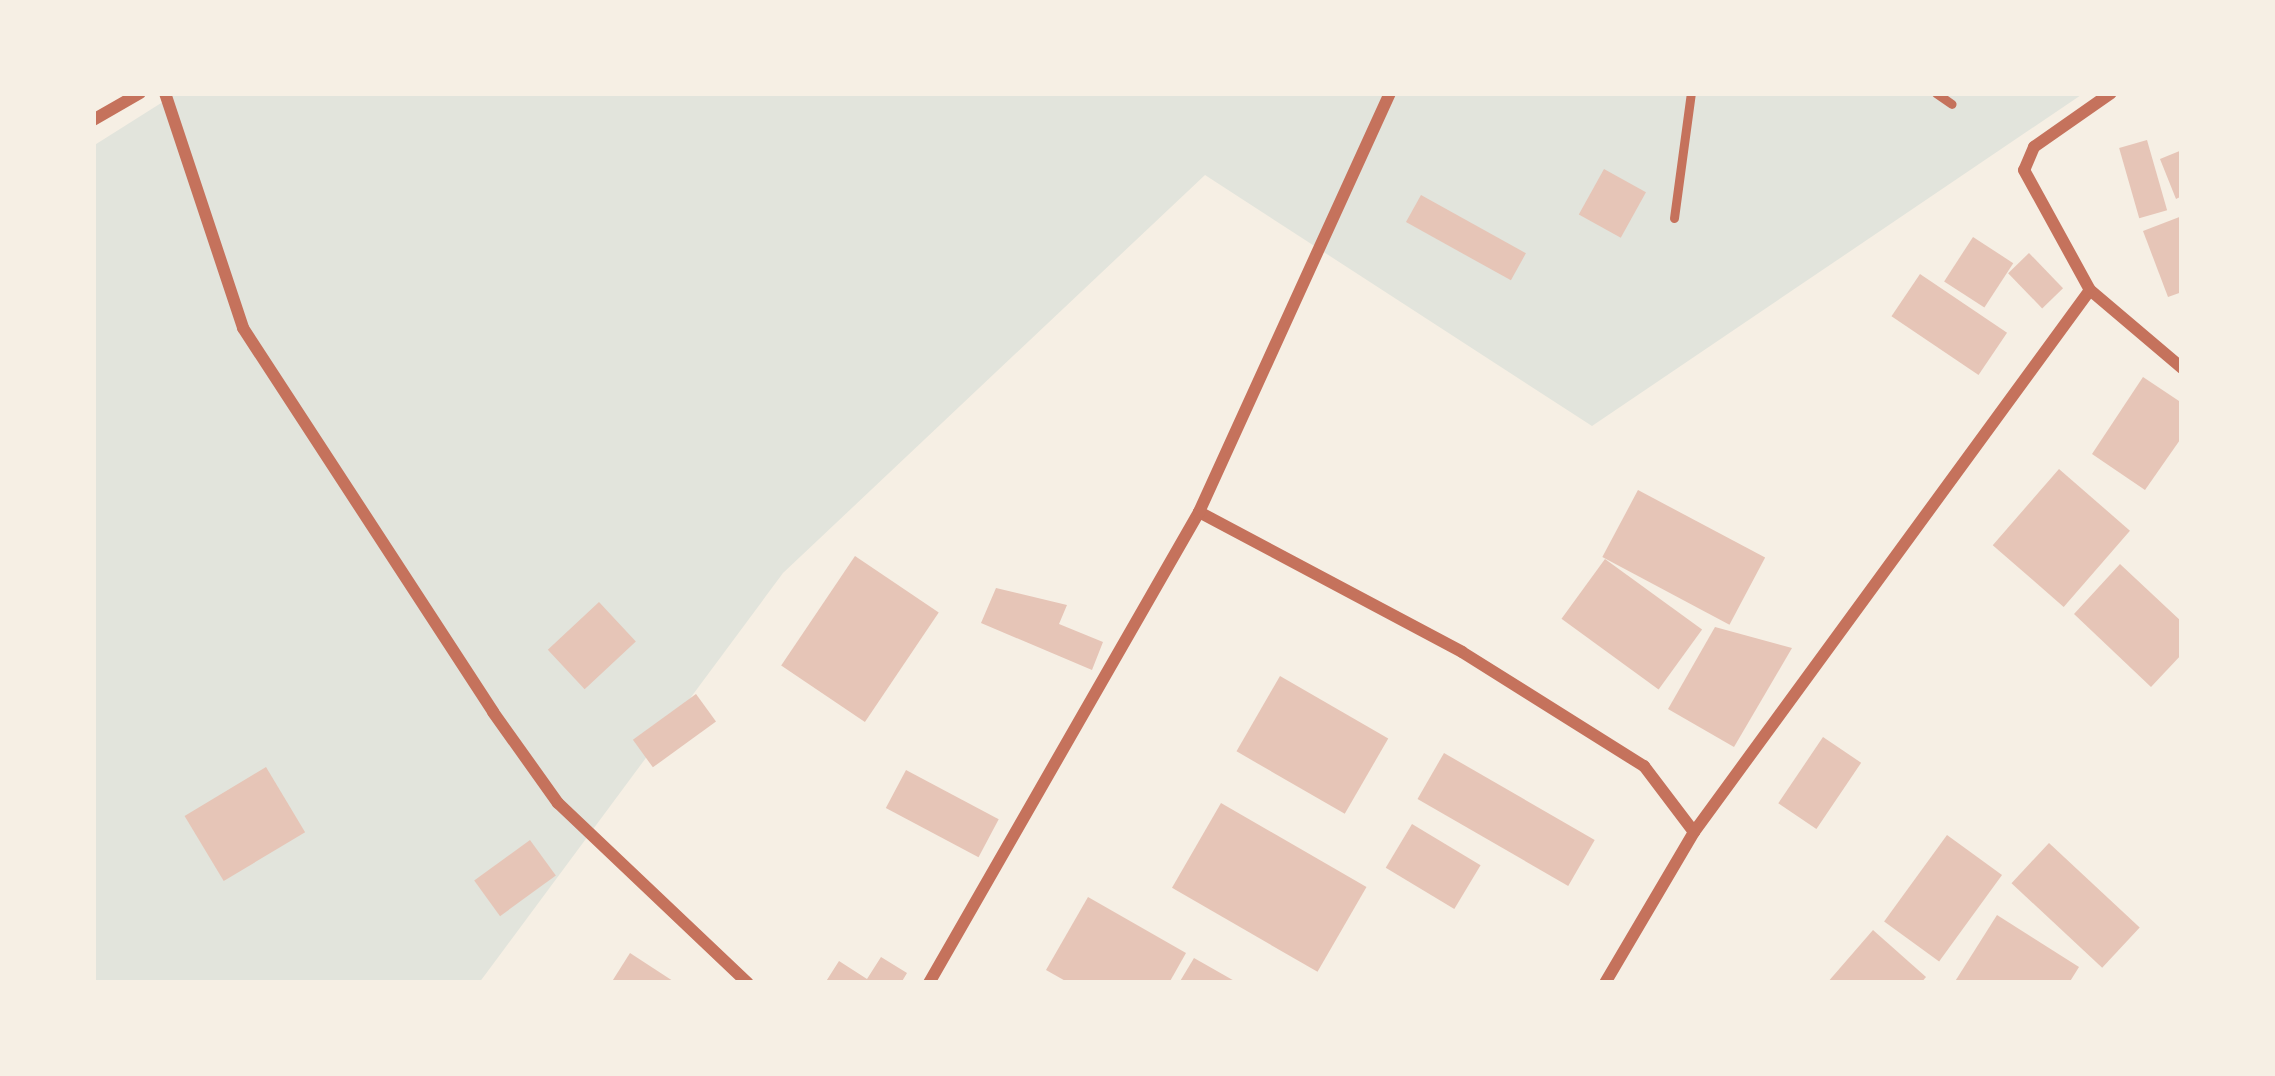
<!DOCTYPE html>
<html>
<head>
<meta charset="utf-8">
<style>
  body { margin:0 }
  #map { position:relative; width:2275px; height:1076px; overflow:hidden; background:#f6efe4; font-family:Bitter,serif }
  div>[style] { position:absolute }
  [style*='--x'] { left:calc(var(--x)*1px); top:calc(var(--y)*1px); width:calc(var(--w)*1px); rotate:calc(var(--a)*1deg) }
  .green>* { inset:0; background:#e2e4dc }
  .building>* { inset:0; background:#e6c5b7; transform-origin:0 0 }
  .service>* { height:9px; margin:-4.5px; padding:0 4.5px; transform-origin:4.5px; border-radius:4.5px; background:#c5725c }
  .minor>* { height:12px; margin:-6px; padding:0 6px; transform-origin:6px; border-radius:6px; background:#c5725c }
  span { translate:-50% -50%; white-space:nowrap; text-align:center; line-height:1.15; -webkit-text-stroke:12px #f6efe4; paint-order:stroke }
  .frame { position:absolute; inset:0; border:96px solid #f6efe4; pointer-events:none }
</style>
</head>
<body>
<div id="map">
  <div class="green">
    <div style="clip-path:polygon(177px 93px,2084px 93px,1592px 426px,1205px 175px,783px 573px,479px 983px,93px 983px,93px 146px)"></div>
  </div>
  <div class="building">
    <div style="left:2147px;top:140px;width:73px;height:29px;rotate:74deg"></div>
    <div style="clip-path:polygon(2182px 150px,2182px 196px,2176px 199px,2160px 159px)"></div>
    <div style="left:1604px;top:169px;width:48px;height:52px;rotate:29deg"></div>
    <div style="left:1421px;top:195px;width:120px;height:31px;rotate:29deg"></div>
    <div style="clip-path:polygon(2182px 216px,2182px 292px,2168px 297px,2143px 231px)"></div>
    <div style="left:1973px;top:237px;width:48px;height:53px;rotate:33deg"></div>
    <div style="left:2029px;top:253px;width:49px;height:29px;rotate:46deg"></div>
    <div style="left:1920px;top:274px;width:105px;height:51px;rotate:34deg"></div>
    <div style="clip-path:polygon(2143px 377px,2182px 403px,2182px 437px,2145px 490px,2092px 454px)"></div>
    <div style="left:2059px;top:469px;width:94px;height:101px;rotate:41deg"></div>
    <div style="left:1638px;top:490px;width:144px;height:76px;rotate:28deg"></div>
    <div style="left:855px;top:556px;width:101px;height:132px;rotate:34deg"></div>
    <div style="left:1605px;top:559px;width:120px;height:74px;rotate:36deg"></div>
    <div style="clip-path:polygon(2120px 564px,2182px 622px,2182px 654px,2151px 687px,2074px 614px)"></div>
    <div style="clip-path:polygon(996px 588px,1067px 605px,1059px 624px,1103px 642px,1092px 670px,981px 623px)"></div>
    <div style="left:599px;top:602px;width:54px;height:70px;rotate:47deg"></div>
    <div style="clip-path:polygon(1715px 627px,1792px 648px,1734px 747px,1668px 709px)"></div>
    <div style="left:1280px;top:676px;width:125px;height:87px;rotate:30deg"></div>
    <div style="left:696px;top:694px;width:34px;height:78px;rotate:54deg"></div>
    <div style="left:1823px;top:737px;width:46px;height:80px;rotate:34deg"></div>
    <div style="left:1444px;top:753px;width:174px;height:53px;rotate:30deg"></div>
    <div style="left:266px;top:767px;width:76px;height:95px;rotate:59deg"></div>
    <div style="left:906px;top:770px;width:105px;height:43px;rotate:28deg"></div>
    <div style="left:1221px;top:803px;width:168px;height:98px;rotate:30deg"></div>
    <div style="left:1412px;top:824px;width:80px;height:51px;rotate:31deg"></div>
    <div style="left:1947px;top:835px;width:68px;height:107px;rotate:36deg"></div>
    <div style="left:530px;top:840px;width:44px;height:69px;rotate:54deg"></div>
    <div style="left:2049px;top:843px;width:124px;height:55px;rotate:43deg"></div>
    <div style="clip-path:polygon(1088px 897px,1186px 953px,1169px 983px,1069px 983px,1046px 970px)"></div>
    <div style="clip-path:polygon(1997px 915px,2079px 967px,2069px 983px,1954px 983px)"></div>
    <div style="clip-path:polygon(1873px 930px,1926px 977px,1921px 983px,1827px 983px)"></div>
    <div style="clip-path:polygon(630px 953px,676px 983px,611px 983px)"></div>
    <div style="clip-path:polygon(881px 957px,907px 973px,901px 983px,825px 983px,839px 961px,867px 979px)"></div>
    <div style="clip-path:polygon(1194px 958px,1238px 983px,1179px 983px)"></div>
  </div>
  <div class="service">
    <div style="--x:1936;--y:93;--w:19;--a:35"></div>
    <div style="--x:1674;--y:218;--w:126;--a:-82.3"></div>
  </div>
  <div class="minor">
    <div style="--x:165;--y:93;--w:248;--a:71.6"></div>
    <div style="--x:243;--y:328;--w:458;--a:56.9"></div>
    <div style="--x:493;--y:712;--w:112;--a:54.5"></div>
    <div style="--x:558;--y:803;--w:262;--a:43.5"></div>
    <div style="--x:2111;--y:93;--w:94;--a:145"></div>
    <div style="--x:2034;--y:147;--w:25;--a:113"></div>
    <div style="--x:2024;--y:170;--w:137;--a:61.2"></div>
    <div style="--x:2090;--y:290;--w:121;--a:40.3"></div>
    <div style="--x:93;--y:120;--w:54;--a:-29.9"></div>
    <div style="--x:1199;--y:512;--w:298;--a:28"></div>
    <div style="--x:1462;--y:652;--w:215;--a:32.1"></div>
    <div style="--x:1644;--y:766;--w:83;--a:52.9"></div>
    <div style="--x:1694;--y:832;--w:175;--a:120.5"></div>
    <div style="--x:1694;--y:832;--w:671;--a:-53.85"></div>
    <div style="--x:929;--y:983;--w:543;--a:-60.18"></div>
    <div style="--x:1199;--y:512;--w:460;--a:-65.5"></div>
  </div>
  <div class="frame"></div>
</div>
</body>
</html>
